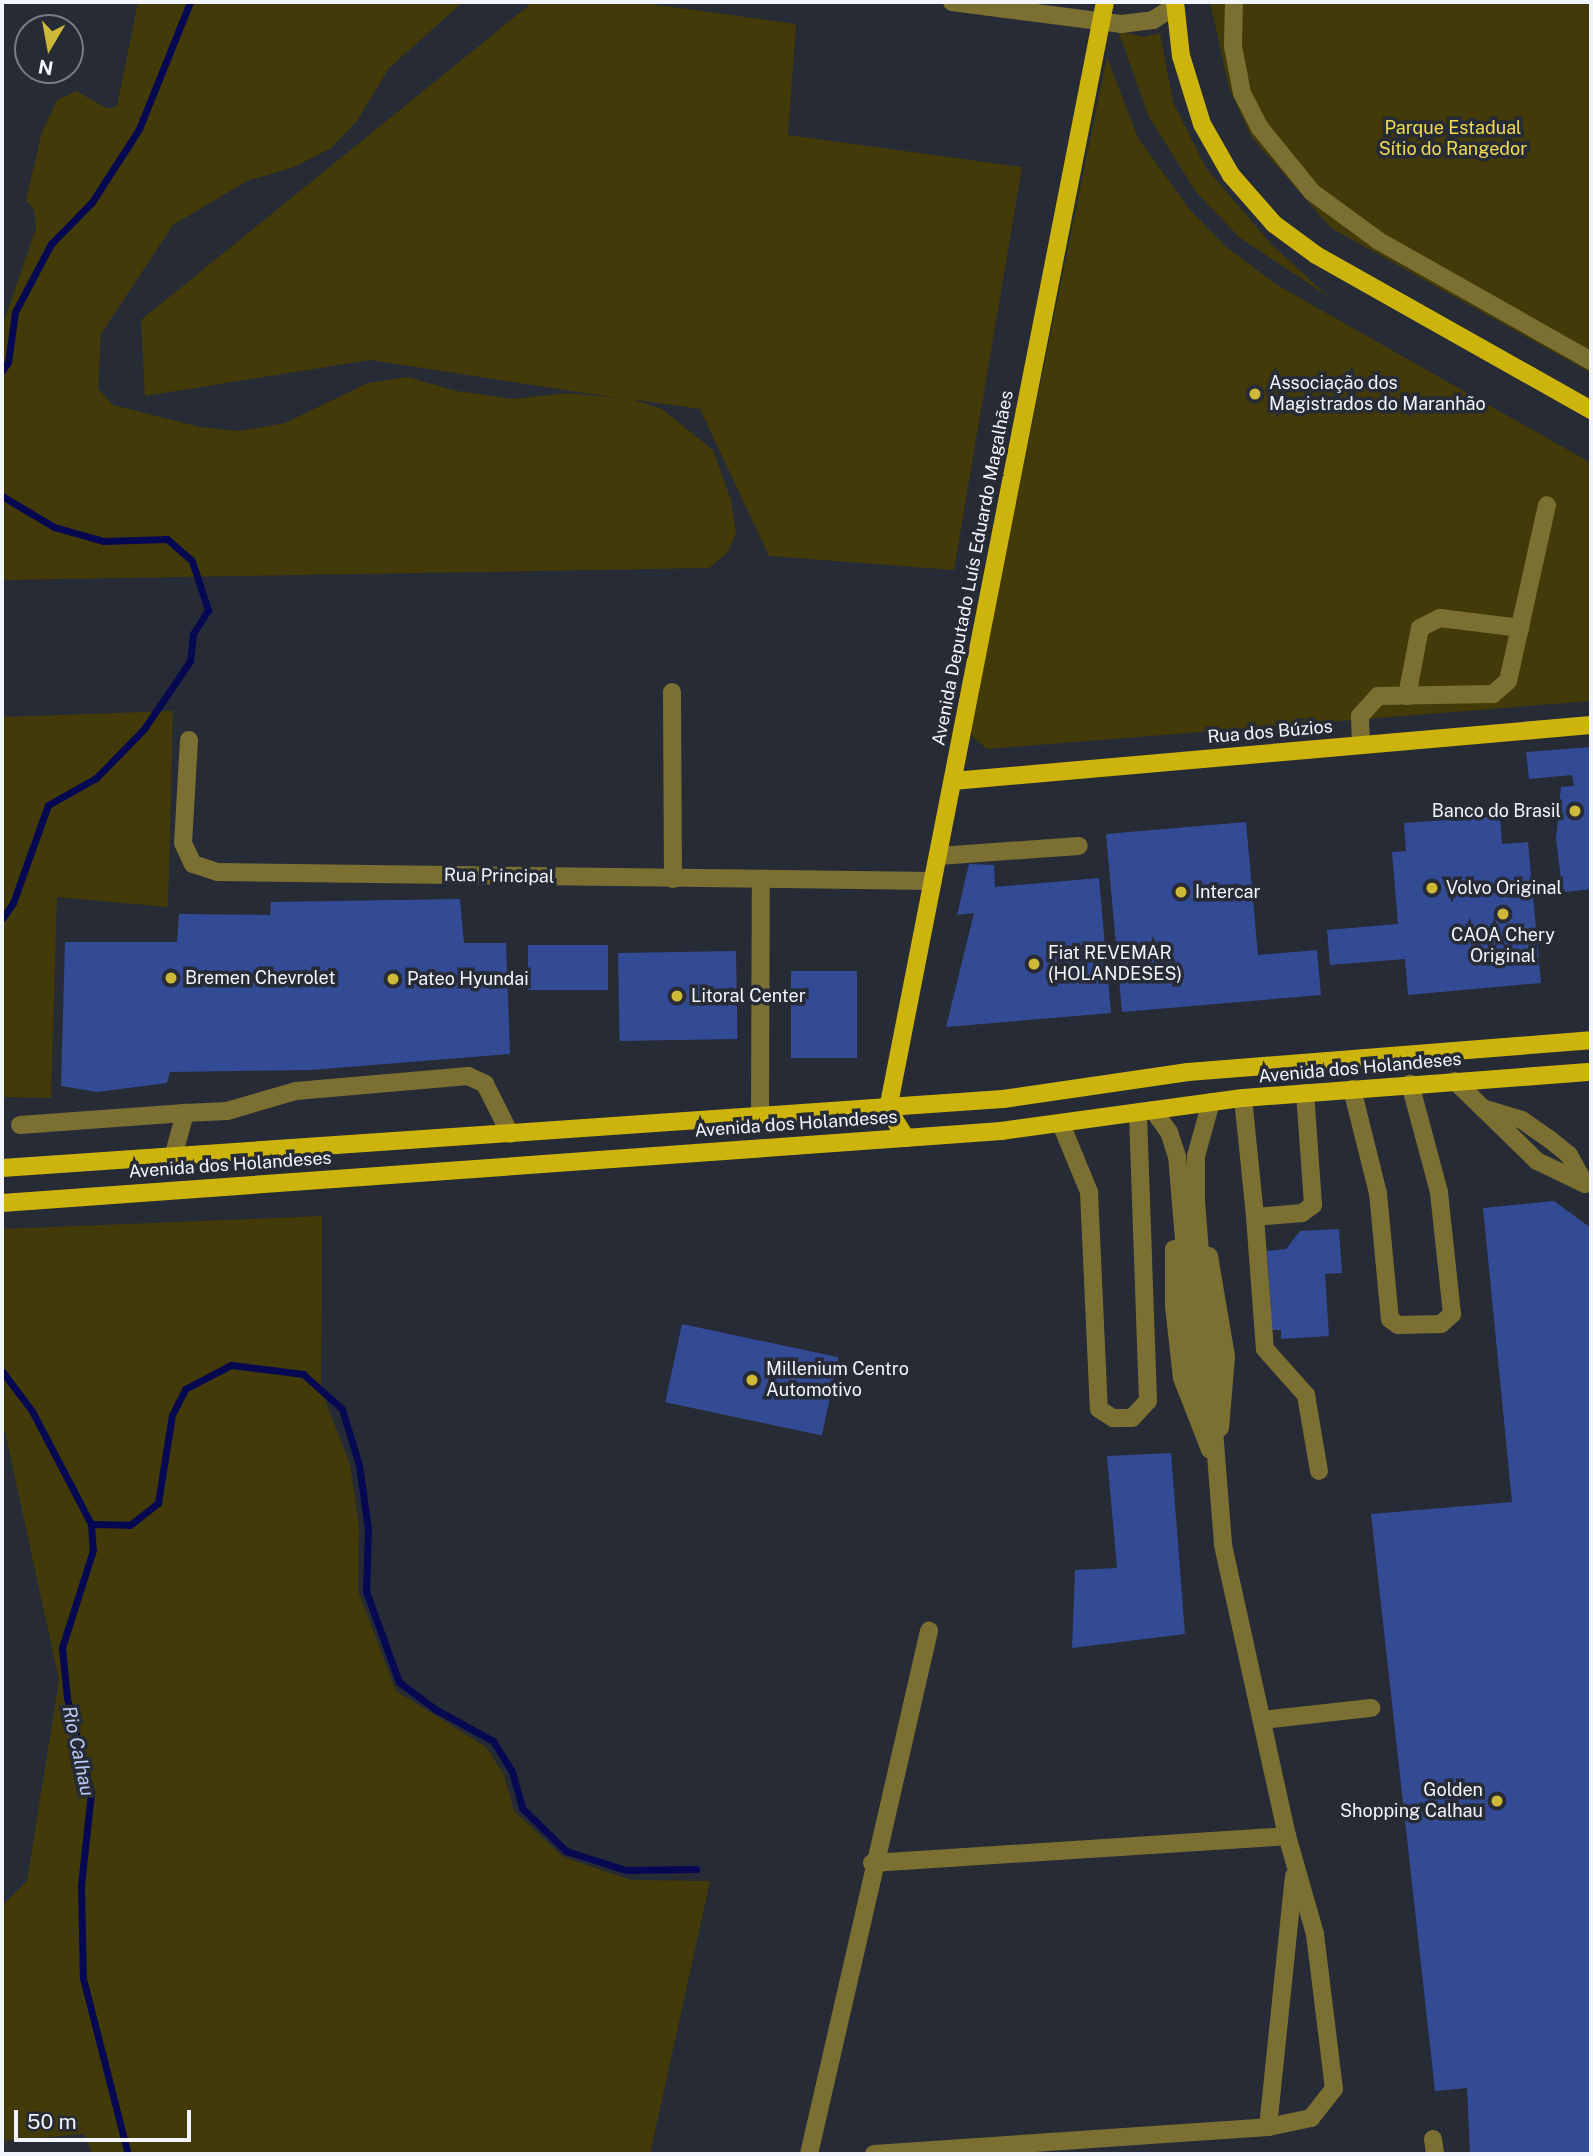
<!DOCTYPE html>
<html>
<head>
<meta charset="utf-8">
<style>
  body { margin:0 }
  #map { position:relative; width:1593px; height:2156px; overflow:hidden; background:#262b35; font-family:"Public Sans",sans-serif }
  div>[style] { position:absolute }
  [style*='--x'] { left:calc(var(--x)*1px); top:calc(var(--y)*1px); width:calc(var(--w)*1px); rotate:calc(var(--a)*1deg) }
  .green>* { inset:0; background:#423a09 }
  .stream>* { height:7px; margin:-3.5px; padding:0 3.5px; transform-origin:3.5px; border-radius:3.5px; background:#060952 }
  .building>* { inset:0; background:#334a94; transform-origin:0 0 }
  .minor>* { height:18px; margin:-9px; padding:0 9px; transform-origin:9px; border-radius:9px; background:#7b7032 }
  .major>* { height:18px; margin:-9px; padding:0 9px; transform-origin:9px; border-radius:9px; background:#ccb40c }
  .dots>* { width:19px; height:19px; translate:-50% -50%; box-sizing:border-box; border:4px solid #262b35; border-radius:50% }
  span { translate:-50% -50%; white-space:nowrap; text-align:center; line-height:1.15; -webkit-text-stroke:7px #262b35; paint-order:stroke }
  .park-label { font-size:18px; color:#f2db51 }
  .poi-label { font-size:18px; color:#f2f5fc }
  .left { translate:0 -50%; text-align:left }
  .right { translate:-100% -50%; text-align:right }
  .street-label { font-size:18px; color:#f2f5fc }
  .water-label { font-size:19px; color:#bbccf6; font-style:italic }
  .frame { position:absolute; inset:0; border:4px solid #f2f5fc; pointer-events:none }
  .north { position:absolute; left:14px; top:14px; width:70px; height:70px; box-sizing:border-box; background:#262b35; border:2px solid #787c85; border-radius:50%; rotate:190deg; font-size:19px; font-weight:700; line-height:28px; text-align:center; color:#f2f5fc }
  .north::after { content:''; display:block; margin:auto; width:24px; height:32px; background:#ceb837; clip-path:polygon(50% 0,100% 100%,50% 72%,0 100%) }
  .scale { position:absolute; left:14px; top:2110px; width:177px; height:32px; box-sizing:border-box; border:4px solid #f2f5fc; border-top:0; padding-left:9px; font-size:21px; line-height:24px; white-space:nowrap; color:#f2f5fc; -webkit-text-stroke:5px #262b35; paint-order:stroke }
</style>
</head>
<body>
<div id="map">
  <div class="green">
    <div style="clip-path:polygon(138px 2px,463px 2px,389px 68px,357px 121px,331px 148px,294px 167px,247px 181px,173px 225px,101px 334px,98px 389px,113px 405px,200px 427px,239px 431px,285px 423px,368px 383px,407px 377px,457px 391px,513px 399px,568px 393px,624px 399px,370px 360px,145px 396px,141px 320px,533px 2px,636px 2px,796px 24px,788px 135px,1022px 167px,954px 570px,769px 556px,700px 409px,631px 399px,662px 409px,713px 450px,731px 500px,736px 533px,728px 552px,709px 568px,2px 580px,2px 327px,36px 228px,34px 210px,26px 200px,42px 132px,57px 100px,76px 91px,108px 109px,117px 106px)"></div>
    <div style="clip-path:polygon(1210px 2px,1591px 2px,1591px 373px,1331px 228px,1252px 138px,1229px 88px)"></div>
    <div style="clip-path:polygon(1118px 31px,1143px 37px,1160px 33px,1173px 102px,1206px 168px,1272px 245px,1329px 297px,1239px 237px,1196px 192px,1149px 117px)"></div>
    <div style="clip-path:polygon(1107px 57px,1138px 138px,1190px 210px,1225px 246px,1277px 285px,1591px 463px,1591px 701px,987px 749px,973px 737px,970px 728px)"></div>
    <div style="clip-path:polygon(173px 711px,168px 907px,57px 897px,51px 1098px,2px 1097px,2px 717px)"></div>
    <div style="clip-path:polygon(322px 1216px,321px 1389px,350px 1465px,359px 1526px,358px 1591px,396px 1691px,486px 1747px,504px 1775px,514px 1811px,563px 1857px,631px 1880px,710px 1881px,650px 2154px,92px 2154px,85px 2134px,2px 2141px,2px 1906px,27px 1881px,59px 1680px,2px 1418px,2px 1229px)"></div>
  </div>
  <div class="stream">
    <div style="--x:2;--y:371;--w:11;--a:-56"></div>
    <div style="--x:8;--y:362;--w:50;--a:-82"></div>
    <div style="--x:15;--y:312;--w:77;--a:-62.1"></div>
    <div style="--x:51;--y:244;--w:59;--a:-45.7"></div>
    <div style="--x:92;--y:202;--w:87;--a:-57.2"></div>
    <div style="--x:139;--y:129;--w:137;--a:-68.1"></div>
    <div style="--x:2;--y:496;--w:61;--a:30.8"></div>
    <div style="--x:54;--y:527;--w:51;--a:15.9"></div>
    <div style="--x:103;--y:541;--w:64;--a:-1.8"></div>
    <div style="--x:167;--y:539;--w:33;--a:41"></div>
    <div style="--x:192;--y:561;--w:52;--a:71.9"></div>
    <div style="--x:208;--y:610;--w:28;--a:122"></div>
    <div style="--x:193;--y:634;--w:27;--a:96"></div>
    <div style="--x:190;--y:661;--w:82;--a:124.1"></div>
    <div style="--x:144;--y:729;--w:69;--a:134.4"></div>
    <div style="--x:96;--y:778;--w:55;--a:150.6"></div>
    <div style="--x:48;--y:805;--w:104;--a:109.7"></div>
    <div style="--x:13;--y:903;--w:19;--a:125"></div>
    <div style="--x:2;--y:1371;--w:50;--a:53.1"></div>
    <div style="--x:32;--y:1411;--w:127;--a:62.4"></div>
    <div style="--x:91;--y:1524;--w:26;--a:86"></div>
    <div style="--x:93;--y:1550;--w:103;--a:107.6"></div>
    <div style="--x:62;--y:1648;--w:50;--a:84.3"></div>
    <div style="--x:67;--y:1698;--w:98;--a:75.8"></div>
    <div style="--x:91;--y:1793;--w:93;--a:96.2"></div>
    <div style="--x:81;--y:1885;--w:93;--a:88.8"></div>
    <div style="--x:83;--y:1978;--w:182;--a:75.7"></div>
    <div style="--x:91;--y:1524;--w:39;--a:1"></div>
    <div style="--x:130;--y:1525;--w:36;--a:-38"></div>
    <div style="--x:158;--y:1503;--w:89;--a:-81"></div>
    <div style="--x:172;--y:1415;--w:29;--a:-63"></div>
    <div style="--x:185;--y:1389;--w:52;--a:-27.6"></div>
    <div style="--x:231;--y:1365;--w:73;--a:7.1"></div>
    <div style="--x:303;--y:1374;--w:52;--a:41.9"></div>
    <div style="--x:342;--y:1409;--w:59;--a:73.1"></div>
    <div style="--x:359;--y:1465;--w:65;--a:82"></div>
    <div style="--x:368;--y:1529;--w:62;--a:91.8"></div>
    <div style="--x:366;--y:1591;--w:97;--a:70.1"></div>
    <div style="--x:399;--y:1682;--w:45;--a:36.9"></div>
    <div style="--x:435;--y:1709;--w:66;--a:28.9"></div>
    <div style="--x:493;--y:1741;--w:36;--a:58"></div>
    <div style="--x:512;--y:1772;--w:37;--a:74"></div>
    <div style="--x:522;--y:1808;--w:62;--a:44.3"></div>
    <div style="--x:566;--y:1851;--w:63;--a:17.6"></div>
    <div style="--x:626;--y:1870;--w:70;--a:-0.8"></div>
  </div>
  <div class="building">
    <div style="clip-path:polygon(1591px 747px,1591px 889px,1566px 892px,1562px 888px,1556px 839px,1561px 787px,1574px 786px,1572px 775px,1529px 779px,1526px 752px)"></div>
    <div style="clip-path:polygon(1500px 816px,1502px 844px,1528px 842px,1541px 983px,1408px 995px,1405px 959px,1330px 965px,1327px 930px,1398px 924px,1392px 852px,1406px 851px,1404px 823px)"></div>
    <div style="clip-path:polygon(1246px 822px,1258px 955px,1317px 950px,1321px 995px,1122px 1012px,1106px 834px)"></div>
    <div style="clip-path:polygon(969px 864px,994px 865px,995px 887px,1099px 878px,1111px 1013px,946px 1027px,974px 913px,957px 915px)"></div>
    <div style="clip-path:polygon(460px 899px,464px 943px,506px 943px,510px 1054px,311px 1070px,170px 1072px,167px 1083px,97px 1092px,61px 1086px,65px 942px,177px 942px,179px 914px,270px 915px,271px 902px)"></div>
    <div style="left:528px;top:945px;width:80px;height:45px"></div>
    <div style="left:736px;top:951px;width:88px;height:118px;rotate:89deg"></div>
    <div style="left:791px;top:971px;width:66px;height:87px"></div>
    <div style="clip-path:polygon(1554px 1201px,1591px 1228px,1591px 2154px,1470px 2154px,1467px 2088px,1435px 2091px,1371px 1514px,1512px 1502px,1483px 1208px)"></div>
    <div style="clip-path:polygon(1339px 1229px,1342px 1273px,1325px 1274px,1329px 1336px,1281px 1339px,1281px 1330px,1272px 1330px,1267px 1251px,1286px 1249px,1300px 1231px)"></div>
    <div style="left:682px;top:1324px;width:160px;height:80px;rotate:12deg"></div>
    <div style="clip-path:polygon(1171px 1453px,1185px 1634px,1072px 1648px,1075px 1570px,1117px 1568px,1107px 1456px)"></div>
  </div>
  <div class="minor">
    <div style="--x:952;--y:2;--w:170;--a:7.4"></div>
    <div style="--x:1121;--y:24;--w:32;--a:-7"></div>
    <div style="--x:1153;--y:20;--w:26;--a:-32"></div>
    <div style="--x:1234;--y:2;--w:44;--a:91.3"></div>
    <div style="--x:1233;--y:46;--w:48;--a:79.2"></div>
    <div style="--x:1242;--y:93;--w:39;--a:63"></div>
    <div style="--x:1260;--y:128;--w:82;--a:50.9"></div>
    <div style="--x:1312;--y:192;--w:83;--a:36.2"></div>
    <div style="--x:1379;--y:241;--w:244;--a:29.5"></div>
    <div style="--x:672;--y:692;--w:187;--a:89.7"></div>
    <div style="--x:1407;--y:696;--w:69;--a:-79.2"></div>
    <div style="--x:1420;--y:628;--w:22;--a:-27"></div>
    <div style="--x:1440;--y:618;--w:81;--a:7.1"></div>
    <div style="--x:189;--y:740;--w:103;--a:93.3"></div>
    <div style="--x:183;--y:843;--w:23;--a:65"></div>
    <div style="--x:193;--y:864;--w:25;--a:18"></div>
    <div style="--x:217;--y:872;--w:716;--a:0.72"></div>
    <div style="--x:1361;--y:745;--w:29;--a:-92"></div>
    <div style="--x:1360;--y:716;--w:27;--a:-48"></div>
    <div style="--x:1378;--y:696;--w:115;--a:-1"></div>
    <div style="--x:1493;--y:694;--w:20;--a:-41"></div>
    <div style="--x:1508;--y:681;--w:180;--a:-77.5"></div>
    <div style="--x:938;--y:856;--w:141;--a:-4.1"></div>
    <div style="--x:1455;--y:1081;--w:115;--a:44.3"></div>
    <div style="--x:1537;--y:1161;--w:53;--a:25.6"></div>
    <div style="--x:1352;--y:1089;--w:107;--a:76"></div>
    <div style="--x:1378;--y:1193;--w:127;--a:84.6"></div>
    <div style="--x:1390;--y:1319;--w:10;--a:37"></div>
    <div style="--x:1398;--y:1325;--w:43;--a:-1.3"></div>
    <div style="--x:1441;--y:1324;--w:15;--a:-42"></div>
    <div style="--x:1452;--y:1314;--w:123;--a:-96.1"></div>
    <div style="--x:1439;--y:1192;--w:112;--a:-105"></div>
    <div style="--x:1305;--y:1093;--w:112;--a:85.9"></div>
    <div style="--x:1313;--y:1205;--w:14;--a:144"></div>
    <div style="--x:1302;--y:1213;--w:47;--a:175.1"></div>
    <div style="--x:1255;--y:1217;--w:132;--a:85.7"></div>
    <div style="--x:1265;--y:1349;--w:62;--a:48.3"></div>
    <div style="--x:1306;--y:1395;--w:77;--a:80.3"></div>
    <div style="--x:1243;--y:1098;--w:120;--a:84.2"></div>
    <div style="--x:1486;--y:1109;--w:38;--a:17"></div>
    <div style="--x:1522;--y:1120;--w:32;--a:35"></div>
    <div style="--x:1548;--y:1138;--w:27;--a:39"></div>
    <div style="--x:1569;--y:1155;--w:33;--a:61"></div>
    <div style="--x:1153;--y:1110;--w:27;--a:54"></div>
    <div style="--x:1169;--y:1132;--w:25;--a:72"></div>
    <div style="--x:1177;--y:1156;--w:204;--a:85.2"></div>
    <div style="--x:1194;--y:1359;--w:47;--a:80.1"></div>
    <div style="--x:760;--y:1117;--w:236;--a:-89.8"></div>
    <div style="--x:1061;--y:1124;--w:74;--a:67.6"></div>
    <div style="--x:1089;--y:1192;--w:217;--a:87.4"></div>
    <div style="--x:1099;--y:1409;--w:17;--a:33"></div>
    <div style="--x:1113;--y:1418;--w:19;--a:0"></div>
    <div style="--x:1132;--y:1418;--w:23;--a:-47"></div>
    <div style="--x:1148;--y:1401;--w:289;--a:-92"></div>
    <div style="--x:20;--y:1125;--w:165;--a:-4.2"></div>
    <div style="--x:173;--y:1157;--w:46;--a:-74.7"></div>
    <div style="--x:185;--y:1113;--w:42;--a:-2.7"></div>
    <div style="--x:227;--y:1111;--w:72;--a:-16.2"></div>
    <div style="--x:296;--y:1091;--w:173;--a:-5"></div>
    <div style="--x:468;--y:1076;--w:19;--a:25"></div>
    <div style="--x:485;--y:1084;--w:56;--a:63.4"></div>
    <div style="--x:1174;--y:1249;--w:57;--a:90"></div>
    <div style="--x:1174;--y:1306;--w:72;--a:83.7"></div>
    <div style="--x:1182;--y:1378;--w:77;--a:68.7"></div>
    <div style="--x:1209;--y:1256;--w:102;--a:80.4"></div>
    <div style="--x:1226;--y:1357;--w:71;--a:94.8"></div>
    <div style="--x:1262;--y:1720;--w:110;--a:-6.3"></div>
    <div style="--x:872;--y:1863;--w:416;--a:-3.7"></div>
    <div style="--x:1268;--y:2127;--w:252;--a:-84.1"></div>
    <div style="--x:1433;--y:2139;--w:15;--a:82"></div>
    <div style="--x:809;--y:2154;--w:537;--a:-77.08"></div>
    <div style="--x:874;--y:2154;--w:395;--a:-3.9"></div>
    <div style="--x:1268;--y:2127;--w:44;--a:-11.8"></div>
    <div style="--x:1311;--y:2118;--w:37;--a:-52"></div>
    <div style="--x:1334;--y:2089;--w:156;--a:-97"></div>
    <div style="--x:1315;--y:1934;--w:102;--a:-105.9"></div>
    <div style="--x:1287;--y:1836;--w:299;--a:-102.4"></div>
    <div style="--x:1223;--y:1544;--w:344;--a:-94.5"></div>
    <div style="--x:1196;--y:1201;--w:45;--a:-90"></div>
    <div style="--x:1196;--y:1156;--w:56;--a:-74.5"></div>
  </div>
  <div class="major">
    <div style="--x:1175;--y:2;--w:54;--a:83.7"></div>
    <div style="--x:1181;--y:56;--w:71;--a:72.8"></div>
    <div style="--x:1202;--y:124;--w:59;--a:60.4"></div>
    <div style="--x:1231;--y:175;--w:65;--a:48.7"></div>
    <div style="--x:1274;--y:224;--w:52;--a:36.4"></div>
    <div style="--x:1316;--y:255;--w:316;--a:29.4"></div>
    <div style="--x:953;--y:781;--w:640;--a:-5.02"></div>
    <div style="--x:906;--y:1138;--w:34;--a:-122"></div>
    <div style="--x:888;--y:1109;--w:1128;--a:-78.91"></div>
    <div style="--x:2;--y:1168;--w:1003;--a:-3.94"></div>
    <div style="--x:1003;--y:1099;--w:187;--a:-8.3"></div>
    <div style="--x:1188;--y:1072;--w:404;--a:-4.5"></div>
    <div style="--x:2;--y:1203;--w:1002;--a:-4.12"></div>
    <div style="--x:1001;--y:1131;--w:244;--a:-7.8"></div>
    <div style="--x:1243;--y:1098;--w:349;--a:-4.3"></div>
  </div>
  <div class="dots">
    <div style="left:1255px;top:394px;background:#ceb837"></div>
    <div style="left:1575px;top:811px;background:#ceb837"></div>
    <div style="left:1432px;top:888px;background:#ceb837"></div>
    <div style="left:1181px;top:892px;background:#ceb837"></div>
    <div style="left:1503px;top:914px;background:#ceb837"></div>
    <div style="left:1034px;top:964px;background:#ceb837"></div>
    <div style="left:171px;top:978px;background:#ceb837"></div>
    <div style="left:393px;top:979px;background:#ceb837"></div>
    <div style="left:677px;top:996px;background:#ceb837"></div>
    <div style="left:752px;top:1380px;background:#ceb837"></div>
    <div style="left:1497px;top:1801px;background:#ceb837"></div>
  </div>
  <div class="park-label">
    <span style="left:1453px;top:139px">Parque Estadual<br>Sítio do Rangedor</span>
  </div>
  <div class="poi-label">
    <span class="left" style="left:1269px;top:394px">Associação dos<br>Magistrados do Maranhão</span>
    <span class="right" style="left:1561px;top:811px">Banco do Brasil</span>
    <span class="left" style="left:1446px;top:888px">Volvo Original</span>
    <span class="left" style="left:1195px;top:892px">Intercar</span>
    <span style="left:1503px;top:946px">CAOA Chery<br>Original</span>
    <span class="left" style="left:1048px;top:964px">Fiat REVEMAR<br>(HOLANDESES)</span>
    <span class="left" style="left:185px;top:978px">Bremen Chevrolet</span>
    <span class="left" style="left:407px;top:979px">Pateo Hyundai</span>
    <span class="left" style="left:691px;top:996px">Litoral Center</span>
    <span class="left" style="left:766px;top:1380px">Millenium Centro<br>Automotivo</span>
    <span class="right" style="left:1483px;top:1801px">Golden<br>Shopping Calhau</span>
  </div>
  <div class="street-label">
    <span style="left:973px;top:568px;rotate:-79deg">Avenida Deputado Luís Eduardo Magalhães</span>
    <span style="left:1270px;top:732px;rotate:-5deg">Rua dos Búzios</span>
    <span style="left:499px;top:876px;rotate:1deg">Rua Principal</span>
    <span style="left:1360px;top:1068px;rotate:-5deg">Avenida dos Holandeses</span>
    <span style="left:796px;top:1124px;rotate:-4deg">Avenida dos Holandeses</span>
    <span style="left:230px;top:1165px;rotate:-4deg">Avenida dos Holandeses</span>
  </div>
  <div class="water-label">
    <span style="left:78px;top:1751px;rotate:78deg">Rio Calhau</span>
  </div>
  <div class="frame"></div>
  <div class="north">N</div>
  <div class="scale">50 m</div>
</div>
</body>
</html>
